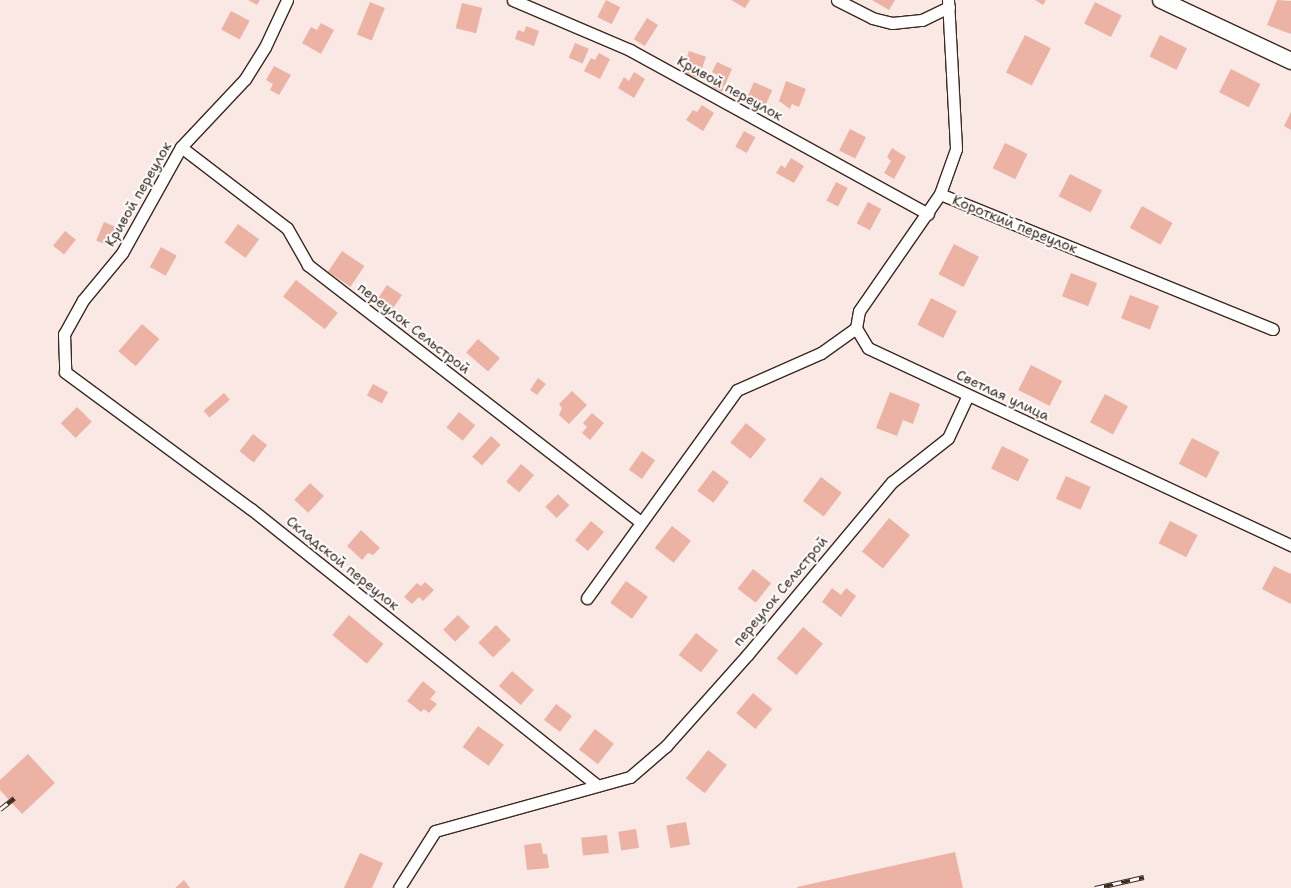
<!DOCTYPE html>
<html>
<head>
<meta charset="utf-8">
<style>
  body { margin:0 }
  #map { position:relative; width:1291px; height:888px; overflow:hidden; background:#f9e8e4; font-family:"Shantell Sans",sans-serif }
  div>[style] { position:absolute }
  [style*='--x'] { left:calc(var(--x)*1px); top:calc(var(--y)*1px); width:calc(var(--w)*1px); rotate:calc(var(--a)*1deg) }
  .building>* { inset:0; background:#ecb3a5; transform-origin:0 0 }
  .roads { filter:drop-shadow(1px 0 #3b2a1e) drop-shadow(-1px 0 #3b2a1e) drop-shadow(0 1px #3b2a1e) drop-shadow(0 -1px #3b2a1e) }
  .street>* { height:11px; margin:-5.5px; padding:0 5.5px; transform-origin:5.5px; border-radius:5.5px; background:#fff }
  .secondary>* { height:16px; margin:-8px; padding:0 8px; transform-origin:8px; border-radius:8px; background:#fff }
  .rail>* { height:4.5px; margin-top:-2.25px; transform-origin:0; background:repeating-linear-gradient(90deg,#fff 0 9px,#3b2a1e 0 18px); box-sizing:border-box; border-block:1px solid #3b2a1e }
  span { translate:-50% -50%; white-space:nowrap; text-align:center; line-height:1.15; -webkit-text-stroke:4px #fff; paint-order:stroke }
  .street-label { font-size:14px; color:#3b2a1e }
</style>
</head>
<body>
<div id="map">
  <div class="building">
    <div style="clip-path:polygon(248px 0,260px 0,257px 5px)"></div>
    <div style="left:606px;top:0;width:16px;height:19px;rotate:27deg"></div>
    <div style="clip-path:polygon(731px 0,750px 0,745px 8px)"></div>
    <div style="clip-path:polygon(872px 0,895px 0,889px 10px)"></div>
    <div style="clip-path:polygon(1035px 0,1046px 0,1043px 5px)"></div>
    <div style="clip-path:polygon(1277px 0,1291px 1px,1291px 34px,1267px 25px)"></div>
    <div style="left:370px;top:2px;width:16px;height:35px;rotate:22deg"></div>
    <div style="left:1095px;top:2px;width:30px;height:24px;rotate:27deg"></div>
    <div style="left:462px;top:3px;width:21px;height:26px;rotate:14deg"></div>
    <div style="left:231px;top:11px;width:21px;height:21px;rotate:28deg"></div>
    <div style="left:647px;top:18px;width:13px;height:25px;rotate:32deg"></div>
    <div style="clip-path:polygon(321px 23px,334px 30px,321px 54px,302px 43px,311px 27px,317px 30px)"></div>
    <div style="clip-path:polygon(526px 26px,539px 31px,534px 46px,515px 39px,518px 30px,524px 32px)"></div>
    <div style="left:1025px;top:35px;width:29px;height:42px;rotate:27deg"></div>
    <div style="left:1160px;top:35px;width:30px;height:24px;rotate:26deg"></div>
    <div style="left:575px;top:43px;width:15px;height:16px;rotate:23deg"></div>
    <div style="left:689px;top:51px;width:18px;height:23px;rotate:19deg"></div>
    <div style="clip-path:polygon(599px 53px,610px 59px,600px 79px,584px 71px,591px 58px,595px 60px)"></div>
    <div style="clip-path:polygon(717px 62px,732px 69px,722px 92px,712px 87px,717px 75px,712px 72px)"></div>
    <div style="clip-path:polygon(274px 66px,291px 75px,279px 95px,270px 90px,273px 84px,266px 80px)"></div>
    <div style="left:1231px;top:69px;width:33px;height:26px;rotate:27deg"></div>
    <div style="clip-path:polygon(634px 72px,645px 79px,634px 98px,618px 88px,624px 77px,629px 81px)"></div>
    <div style="clip-path:polygon(786px 81px,806px 89px,799px 107px,792px 104px,790px 109px,779px 101px)"></div>
    <div style="left:754px;top:82px;width:20px;height:22px;rotate:24deg"></div>
    <div style="clip-path:polygon(702px 105px,714px 113px,703px 131px,686px 120px,693px 110px,697px 112px)"></div>
    <div style="clip-path:polygon(1291px 112px,1291px 130px,1284px 126px)"></div>
    <div style="left:850px;top:129px;width:18px;height:24px;rotate:27deg"></div>
    <div style="left:744px;top:131px;width:13px;height:18px;rotate:29deg"></div>
    <div style="left:1005px;top:143px;width:25px;height:28px;rotate:26deg"></div>
    <div style="clip-path:polygon(892px 148px,906px 157px,894px 179px,884px 173px,891px 161px,887px 157px)"></div>
    <div style="clip-path:polygon(791px 158px,804px 166px,794px 183px,776px 173px,781px 165px,785px 168px)"></div>
    <div style="left:1070px;top:174px;width:36px;height:25px;rotate:27deg"></div>
    <div style="left:836px;top:182px;width:13px;height:21px;rotate:27deg"></div>
    <div style="left:868px;top:202px;width:15px;height:24px;rotate:28deg"></div>
    <div style="left:1142px;top:206px;width:35px;height:25px;rotate:29deg"></div>
    <div style="left:104px;top:222px;width:13px;height:20px;rotate:23deg"></div>
    <div style="left:238px;top:224px;width:26px;height:23px;rotate:36deg"></div>
    <div style="left:65px;top:231px;width:14px;height:19px;rotate:39deg"></div>
    <div style="left:954px;top:244px;width:28px;height:34px;rotate:27deg"></div>
    <div style="left:161px;top:247px;width:18px;height:23px;rotate:29deg"></div>
    <div style="left:342px;top:251px;width:27px;height:25px;rotate:34deg"></div>
    <div style="left:1071px;top:273px;width:28px;height:25px;rotate:21deg"></div>
    <div style="left:296px;top:280px;width:53px;height:21px;rotate:38deg"></div>
    <div style="left:387px;top:285px;width:18px;height:23px;rotate:34deg"></div>
    <div style="left:1130px;top:295px;width:31px;height:25px;rotate:21deg"></div>
    <div style="left:931px;top:298px;width:29px;height:30px;rotate:27deg"></div>
    <div style="left:142px;top:324px;width:23px;height:36px;rotate:41deg"></div>
    <div style="left:478px;top:339px;width:29px;height:18px;rotate:41deg"></div>
    <div style="left:1031px;top:365px;width:35px;height:28px;rotate:27deg"></div>
    <div style="clip-path:polygon(538px 378px,546px 384px,537px 395px,530px 390px)"></div>
    <div style="left:373px;top:384px;width:17px;height:13px;rotate:28deg"></div>
    <div style="clip-path:polygon(572px 391px,587px 405px,569px 424px,559px 415px,562px 408px,559px 404px)"></div>
    <div style="clip-path:polygon(890px 392px,920px 404px,913px 424px,903px 420px,897px 436px,876px 428px)"></div>
    <div style="left:224px;top:393px;width:9px;height:27px;rotate:49deg"></div>
    <div style="left:1105px;top:394px;width:26px;height:32px;rotate:28deg"></div>
    <div style="left:77px;top:407px;width:21px;height:23px;rotate:45deg"></div>
    <div style="left:459px;top:412px;width:21px;height:20px;rotate:39deg"></div>
    <div style="clip-path:polygon(592px 413px,604px 423px,590px 440px,582px 433px,587px 427px,583px 423px)"></div>
    <div style="left:746px;top:423px;width:26px;height:25px;rotate:39deg"></div>
    <div style="left:253px;top:434px;width:18px;height:22px;rotate:38deg"></div>
    <div style="left:491px;top:436px;width:13px;height:28px;rotate:42deg"></div>
    <div style="left:1192px;top:438px;width:31px;height:29px;rotate:27deg"></div>
    <div style="left:1002px;top:446px;width:30px;height:25px;rotate:26deg"></div>
    <div style="left:642px;top:451px;width:16px;height:23px;rotate:35deg"></div>
    <div style="left:521px;top:464px;width:17px;height:23px;rotate:40deg"></div>
    <div style="left:713px;top:470px;width:20px;height:26px;rotate:37deg"></div>
    <div style="left:1066px;top:476px;width:27px;height:25px;rotate:24deg"></div>
    <div style="left:821px;top:477px;width:26px;height:30px;rotate:37deg"></div>
    <div style="left:310px;top:483px;width:19px;height:23px;rotate:43deg"></div>
    <div style="left:558px;top:494px;width:16px;height:18px;rotate:45deg"></div>
    <div style="left:889px;top:518px;width:27px;height:43px;rotate:39deg"></div>
    <div style="left:591px;top:521px;width:17px;height:25px;rotate:40deg"></div>
    <div style="left:1170px;top:521px;width:31px;height:25px;rotate:27deg"></div>
    <div style="left:672px;top:526px;width:24px;height:28px;rotate:38deg"></div>
    <div style="clip-path:polygon(361px 530px,380px 548px,373px 555px,368px 553px,362px 560px,347px 546px)"></div>
    <div style="clip-path:polygon(1274px 566px,1291px 574px,1291px 604px,1262px 589px)"></div>
    <div style="left:753px;top:569px;width:23px;height:25px;rotate:38deg"></div>
    <div style="left:626px;top:581px;width:27px;height:27px;rotate:36deg"></div>
    <div style="clip-path:polygon(425px 582px,434px 590px,423px 601px,419px 597px,412px 604px,404px 597px,417px 583px,421px 586px)"></div>
    <div style="clip-path:polygon(832px 588px,841px 595px,846px 588px,856px 596px,841px 617px,822px 602px)"></div>
    <div style="left:349px;top:615px;width:45px;height:26px;rotate:40deg"></div>
    <div style="left:458px;top:615px;width:17px;height:21px;rotate:45deg"></div>
    <div style="left:496px;top:625px;width:21px;height:25px;rotate:45deg"></div>
    <div style="left:803px;top:627px;width:26px;height:41px;rotate:40deg"></div>
    <div style="left:696px;top:633px;width:28px;height:28px;rotate:38deg"></div>
    <div style="left:512px;top:671px;width:29px;height:20px;rotate:41deg"></div>
    <div style="clip-path:polygon(423px 681px,436px 692px,430px 699px,437px 704px,429px 713px,424px 709px,421px 712px,407px 701px)"></div>
    <div style="left:753px;top:693px;width:25px;height:26px;rotate:40deg"></div>
    <div style="left:556px;top:704px;width:20px;height:20px;rotate:37deg"></div>
    <div style="left:478px;top:726px;width:32px;height:26px;rotate:36deg"></div>
    <div style="left:595px;top:729px;width:24px;height:26px;rotate:38deg"></div>
    <div style="left:708px;top:750px;width:24px;height:36px;rotate:38deg"></div>
    <div style="clip-path:polygon(28px 754px,55px 783px,22px 814px,0 790px,0 780px)"></div>
    <div style="left:686px;top:822px;width:23px;height:20px;rotate:80deg"></div>
    <div style="left:636px;top:829px;width:19px;height:18px;rotate:81deg"></div>
    <div style="left:607px;top:835px;width:18px;height:26px;rotate:84deg"></div>
    <div style="clip-path:polygon(541px 843px,543px 854px,547px 854px,549px 868px,527px 870px,524px 845px)"></div>
    <div style="clip-path:polygon(955px 852px,963px 888px,797px 888px,797px 887px)"></div>
    <div style="clip-path:polygon(360px 853px,383px 863px,372px 888px,344px 888px)"></div>
    <div style="clip-path:polygon(184px 880px,190px 888px,175px 888px)"></div>
  </div>
  <div class="roads">
    <div class="street">
      <div style="--x:287;--y:0;--w:52;--a:115.1"></div>
      <div style="--x:265;--y:47;--w:38;--a:122"></div>
      <div style="--x:245;--y:79;--w:93;--a:133.3"></div>
      <div style="--x:181;--y:147;--w:121;--a:119.1"></div>
      <div style="--x:122;--y:253;--w:61;--a:129.7"></div>
      <div style="--x:83;--y:300;--w:39;--a:119"></div>
      <div style="--x:64;--y:334;--w:38;--a:88"></div>
      <div style="--x:65;--y:372;--w:231;--a:36.4"></div>
      <div style="--x:251;--y:509;--w:443;--a:38.6"></div>
      <div style="--x:513;--y:0;--w:127;--a:23.1"></div>
      <div style="--x:630;--y:50;--w:340;--a:28.8"></div>
      <div style="--x:837;--y:0;--w:39;--a:27"></div>
      <div style="--x:872;--y:18;--w:21;--a:14"></div>
      <div style="--x:892;--y:23;--w:30;--a:-6"></div>
      <div style="--x:922;--y:20;--w:30;--a:-26"></div>
      <div style="--x:948;--y:0;--w:149;--a:86.9"></div>
      <div style="--x:956;--y:149;--w:48;--a:109.6"></div>
      <div style="--x:940;--y:194;--w:359;--a:22.1"></div>
      <div style="--x:181;--y:147;--w:133;--a:37.4"></div>
      <div style="--x:287;--y:228;--w:43;--a:60.4"></div>
      <div style="--x:308;--y:265;--w:420;--a:37.7"></div>
      <div style="--x:940;--y:194;--w:142;--a:124.7"></div>
      <div style="--x:859;--y:311;--w:17;--a:100"></div>
      <div style="--x:856;--y:328;--w:23;--a:59"></div>
      <div style="--x:868;--y:348;--w:467;--a:25"></div>
      <div style="--x:587;--y:598;--w:256;--a:-54.2"></div>
      <div style="--x:737;--y:390;--w:92;--a:-23.8"></div>
      <div style="--x:821;--y:353;--w:43;--a:-35.5"></div>
      <div style="--x:399;--y:888;--w:67;--a:-57.7"></div>
      <div style="--x:435;--y:831;--w:202;--a:-15.5"></div>
      <div style="--x:630;--y:777;--w:48;--a:-40.7"></div>
      <div style="--x:666;--y:746;--w:123;--a:-48.3"></div>
      <div style="--x:748;--y:654;--w:224;--a:-50.1"></div>
      <div style="--x:892;--y:482;--w:71;--a:-38.2"></div>
      <div style="--x:948;--y:438;--w:47;--a:-65.1"></div>
    </div>
    <div class="secondary">
      <div style="--x:1161;--y:0;--w:144;--a:25.1"></div>
    </div>
  </div>
  <div class="rail">
    <div style="--x:0;--y:809;--w:18;--a:-38"></div>
    <div style="--x:1095;--y:888;--w:50;--a:-12.7"></div>
  </div>
  <div class="street-label">
    <span style="left:730px;top:88px;rotate:29deg">Кривой переулок</span>
    <span style="left:138px;top:194px;rotate:-60deg">Кривой переулок</span>
    <span style="left:1015px;top:224px;rotate:22deg">Короткий переулок</span>
    <span style="left:414px;top:328px;rotate:38deg">переулок Сельстрой</span>
    <span style="left:1003px;top:395px;rotate:25deg">Светлая улица</span>
    <span style="left:343px;top:563px;rotate:39deg">Складской переулок</span>
    <span style="left:780px;top:591px;rotate:-50deg">переулок Сельстрой</span>
  </div>
</div>
</body>
</html>
